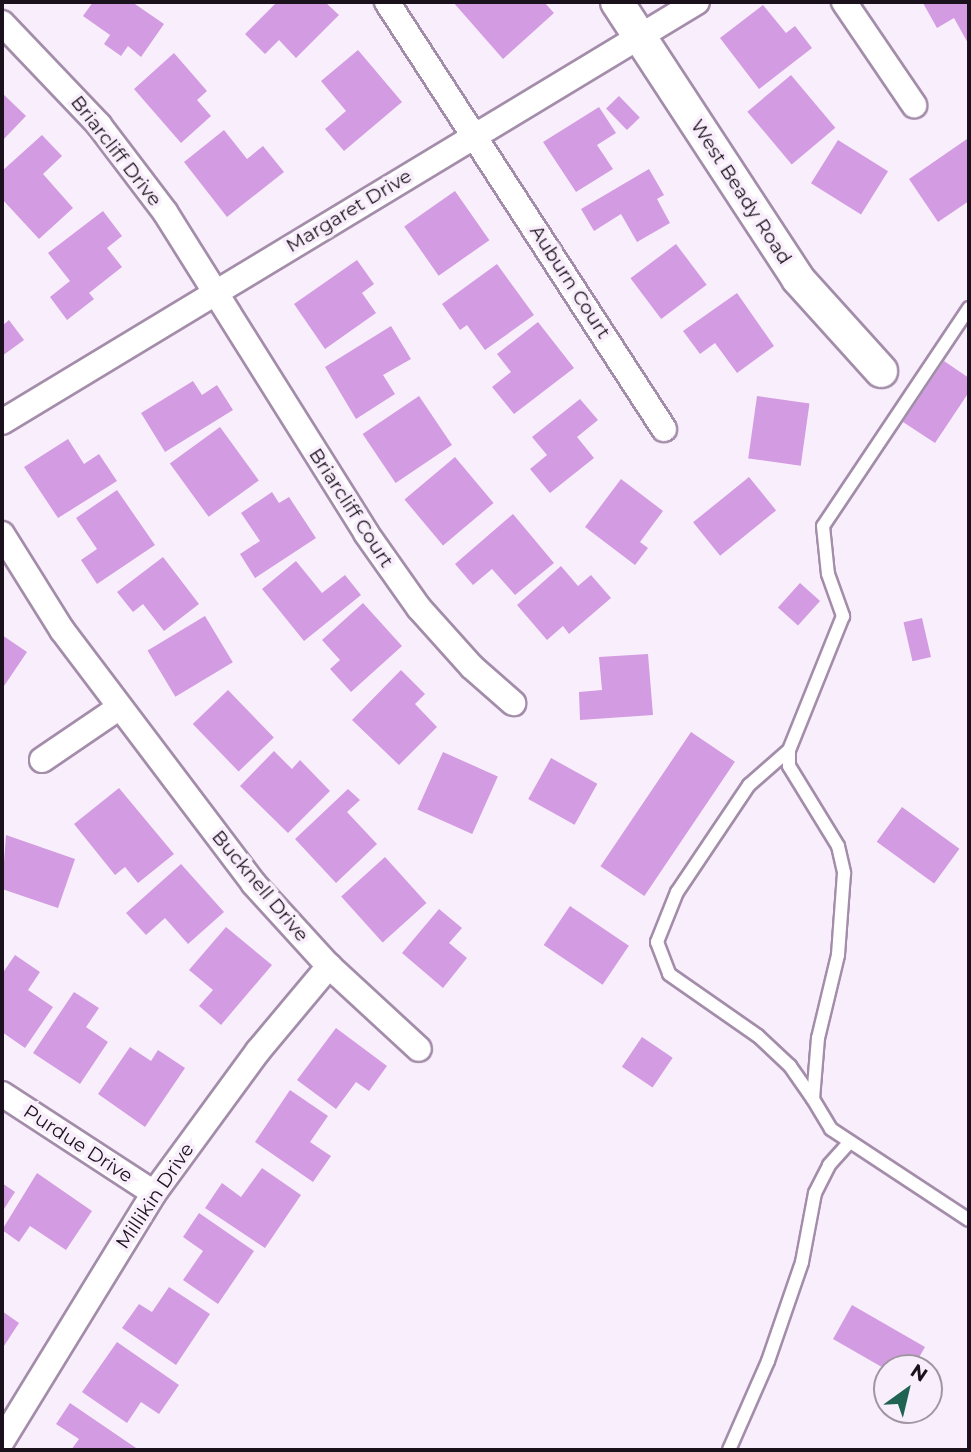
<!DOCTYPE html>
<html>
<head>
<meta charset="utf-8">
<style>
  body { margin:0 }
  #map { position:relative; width:971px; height:1452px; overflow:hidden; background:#f9effc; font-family:Montserrat,sans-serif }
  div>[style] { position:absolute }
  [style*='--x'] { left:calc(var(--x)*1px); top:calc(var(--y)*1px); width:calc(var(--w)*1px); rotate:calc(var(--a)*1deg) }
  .building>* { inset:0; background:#d39be1; transform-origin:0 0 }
  .roads { filter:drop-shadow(2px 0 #a48daa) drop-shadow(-2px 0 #a48daa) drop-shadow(0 2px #a48daa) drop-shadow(0 -2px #a48daa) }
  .service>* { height:12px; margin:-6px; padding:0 6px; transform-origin:6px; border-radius:6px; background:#fff }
  .minor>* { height:24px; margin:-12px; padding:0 12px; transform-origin:12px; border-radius:12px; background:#fff }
  .tertiary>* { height:32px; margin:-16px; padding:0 16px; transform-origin:16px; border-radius:16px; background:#fff }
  span { translate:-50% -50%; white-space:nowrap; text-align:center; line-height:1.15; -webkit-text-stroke:7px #f9effc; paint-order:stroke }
  .street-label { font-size:19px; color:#1a111c }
  .frame { position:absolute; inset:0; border:4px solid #1a111c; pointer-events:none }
  .north { position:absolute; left:873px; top:1354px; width:70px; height:70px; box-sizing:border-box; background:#f9effc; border:2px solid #a096a2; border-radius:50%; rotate:34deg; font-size:19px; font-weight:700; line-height:28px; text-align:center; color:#1a111c }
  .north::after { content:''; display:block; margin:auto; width:24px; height:32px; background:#216353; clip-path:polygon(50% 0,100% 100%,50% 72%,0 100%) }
</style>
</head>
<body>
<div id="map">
  <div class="building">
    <div style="clip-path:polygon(93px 2px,132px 2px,164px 24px,141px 57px,128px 46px,121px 56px,104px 44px,110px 35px,83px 16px)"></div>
    <div style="clip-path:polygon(277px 2px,325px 2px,339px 15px,296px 58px,279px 40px,265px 54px,245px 34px)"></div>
    <div style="clip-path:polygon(453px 2px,544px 2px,554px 13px,503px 59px)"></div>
    <div style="clip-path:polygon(969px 2px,969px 45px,954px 18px,937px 28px,923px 3px)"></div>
    <div style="clip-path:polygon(763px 5px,786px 33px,795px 26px,812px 48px,759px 89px,720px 38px)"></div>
    <div style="clip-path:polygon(358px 50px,402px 102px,344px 151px,325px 129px,346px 111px,321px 81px)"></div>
    <div style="clip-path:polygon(174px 53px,207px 91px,197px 100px,211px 116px,181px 143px,134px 89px)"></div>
    <div style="left:791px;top:75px;width:69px;height:57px;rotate:50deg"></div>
    <div style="clip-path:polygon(2px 93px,26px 116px,2px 141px)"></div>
    <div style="left:619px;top:96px;width:30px;height:18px;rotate:46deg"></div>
    <div style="clip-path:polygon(599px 107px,616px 133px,597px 145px,613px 169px,576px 192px,543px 142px)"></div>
    <div style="clip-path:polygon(224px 130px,247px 159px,263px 146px,284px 172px,227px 217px,184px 162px)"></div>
    <div style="clip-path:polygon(42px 135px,62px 156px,43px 174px,73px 208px,39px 239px,2px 199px,2px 171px)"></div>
    <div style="clip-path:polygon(967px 139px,969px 201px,938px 222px,909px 179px)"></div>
    <div style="left:838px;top:140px;width:59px;height:51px;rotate:32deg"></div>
    <div style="clip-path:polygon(649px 169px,664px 195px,657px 199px,670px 223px,637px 242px,621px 214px,594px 231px,581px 209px)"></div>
    <div style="left:455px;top:191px;width:60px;height:62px;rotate:55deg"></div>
    <div style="clip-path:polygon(103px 211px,122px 236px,107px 248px,122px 267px,89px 293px,94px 299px,67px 320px,50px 297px,70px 281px,48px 253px)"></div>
    <div style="left:676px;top:244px;width:51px;height:57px;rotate:53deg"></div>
    <div style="clip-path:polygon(357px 260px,374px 284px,362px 293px,376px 313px,325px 349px,294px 304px)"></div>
    <div style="clip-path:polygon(497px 264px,534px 315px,485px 350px,467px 325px,460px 330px,442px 304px)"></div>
    <div style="clip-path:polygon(737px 293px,774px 346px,737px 373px,715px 343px,700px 354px,683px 331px)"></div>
    <div style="clip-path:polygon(9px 320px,24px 340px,2px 356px,2px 326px)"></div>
    <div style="clip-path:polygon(538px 322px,574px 368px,514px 414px,492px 387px,511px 372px,497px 354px)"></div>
    <div style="clip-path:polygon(391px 326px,411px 359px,383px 375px,395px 394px,356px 419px,325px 367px)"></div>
    <div style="clip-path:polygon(944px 361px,969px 378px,969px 392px,935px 443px,903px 422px)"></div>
    <div style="clip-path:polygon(193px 381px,202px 395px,217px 385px,233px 410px,165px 452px,141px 413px)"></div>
    <div style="left:419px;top:396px;width:59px;height:68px;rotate:56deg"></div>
    <div style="left:757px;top:396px;width:53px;height:63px;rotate:8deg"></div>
    <div style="clip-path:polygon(580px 399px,598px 420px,577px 437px,594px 458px,550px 493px,530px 469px,547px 455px,532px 437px)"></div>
    <div style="left:220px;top:427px;width:66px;height:62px;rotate:54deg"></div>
    <div style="clip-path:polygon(68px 439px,84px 464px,99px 454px,117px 481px,58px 518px,24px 467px)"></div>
    <div style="left:455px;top:457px;width:60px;height:66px;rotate:50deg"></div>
    <div style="left:749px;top:477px;width:43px;height:72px;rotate:51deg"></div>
    <div style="clip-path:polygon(621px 479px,663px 511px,640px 542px,648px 548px,635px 565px,585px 527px)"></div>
    <div style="clip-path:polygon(117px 490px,155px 545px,97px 584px,81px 560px,97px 549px,76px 518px)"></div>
    <div style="clip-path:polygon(272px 492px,279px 503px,289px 497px,316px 538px,255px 578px,240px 554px,260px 541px,241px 513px)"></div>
    <div style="clip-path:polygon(513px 514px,554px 563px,515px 595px,492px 569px,473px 585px,455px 564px)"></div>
    <div style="clip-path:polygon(163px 557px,199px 604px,164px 631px,143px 604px,133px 612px,117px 592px)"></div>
    <div style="clip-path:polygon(296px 561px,322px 593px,345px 575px,361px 595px,304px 641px,262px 589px)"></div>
    <div style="clip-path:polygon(561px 566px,578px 586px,591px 575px,611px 598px,569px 634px,563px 626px,547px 640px,517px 605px)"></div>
    <div style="left:800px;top:583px;width:27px;height:33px;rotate:42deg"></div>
    <div style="clip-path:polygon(363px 603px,402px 646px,351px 692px,330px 669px,340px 660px,322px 640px)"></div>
    <div style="left:205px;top:616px;width:54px;height:67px;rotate:59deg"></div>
    <div style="left:922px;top:618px;width:40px;height:19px;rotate:77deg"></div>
    <div style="clip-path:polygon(2px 635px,27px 652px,2px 689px)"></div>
    <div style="clip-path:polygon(648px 654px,653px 715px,580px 720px,579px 692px,602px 690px,599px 657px)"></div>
    <div style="clip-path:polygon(401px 670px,425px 694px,415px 704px,437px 727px,399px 765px,352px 720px)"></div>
    <div style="left:228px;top:690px;width:66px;height:49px;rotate:46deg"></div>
    <div style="left:691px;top:732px;width:53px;height:162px;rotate:34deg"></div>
    <div style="clip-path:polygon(274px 751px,292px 769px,300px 760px,330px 791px,288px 833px,240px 786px)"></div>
    <div style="left:443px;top:752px;width:60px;height:63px;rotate:24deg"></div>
    <div style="left:551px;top:758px;width:53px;height:47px;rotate:29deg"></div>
    <div style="clip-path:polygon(119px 788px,174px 854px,138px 883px,125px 867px,115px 875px,74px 824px)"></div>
    <div style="clip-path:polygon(348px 789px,360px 800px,347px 812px,377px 844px,336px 883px,295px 839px)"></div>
    <div style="left:902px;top:807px;width:71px;height:43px;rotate:36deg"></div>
    <div style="clip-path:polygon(6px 835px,75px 859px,58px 908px,2px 889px)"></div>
    <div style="left:385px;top:857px;width:62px;height:59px;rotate:48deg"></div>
    <div style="clip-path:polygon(181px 864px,224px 912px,188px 944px,165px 918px,146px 935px,126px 913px)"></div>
    <div style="left:570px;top:906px;width:71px;height:47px;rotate:34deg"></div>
    <div style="clip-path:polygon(439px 909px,462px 928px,449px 943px,467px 958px,443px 988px,402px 953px)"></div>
    <div style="clip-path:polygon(226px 927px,272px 965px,221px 1025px,199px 1006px,213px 990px,189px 970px)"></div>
    <div style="clip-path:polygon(15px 955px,40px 972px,28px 990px,53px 1007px,25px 1048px,2px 1032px,2px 974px)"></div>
    <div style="clip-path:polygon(74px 992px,99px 1008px,86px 1027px,108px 1042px,80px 1084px,33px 1053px)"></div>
    <div style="clip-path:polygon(336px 1028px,387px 1066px,369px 1091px,356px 1082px,336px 1109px,297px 1080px)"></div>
    <div style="left:642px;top:1037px;width:37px;height:36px;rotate:34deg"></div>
    <div style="clip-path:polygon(130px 1047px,151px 1061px,158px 1050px,185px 1068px,145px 1127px,98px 1094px)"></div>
    <div style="clip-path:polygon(290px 1090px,328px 1116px,310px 1142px,331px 1156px,313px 1182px,255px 1142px)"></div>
    <div style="clip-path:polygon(262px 1168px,301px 1195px,265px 1248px,205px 1208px,222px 1183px,241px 1197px)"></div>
    <div style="clip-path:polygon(37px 1173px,92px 1211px,66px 1250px,30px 1226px,19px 1242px,2px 1230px)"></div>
    <div style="clip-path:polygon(2px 1183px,15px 1192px,2px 1212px)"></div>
    <div style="clip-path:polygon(199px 1213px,254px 1251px,218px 1304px,183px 1280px,203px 1251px,183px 1237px)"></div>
    <div style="clip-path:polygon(169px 1287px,210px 1314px,176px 1365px,122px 1328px,139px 1304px,152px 1312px)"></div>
    <div style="clip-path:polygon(852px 1305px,925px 1347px,913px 1368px,887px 1370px,833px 1339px)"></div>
    <div style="clip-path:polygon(2px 1311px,19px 1323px,2px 1349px)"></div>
    <div style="clip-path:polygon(117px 1342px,179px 1385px,159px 1414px,141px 1402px,127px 1423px,82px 1392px)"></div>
    <div style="clip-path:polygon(70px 1403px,139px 1450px,71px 1450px,79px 1439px,56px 1424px)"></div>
  </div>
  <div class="roads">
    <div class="service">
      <div style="--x:969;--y:308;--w:262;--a:123.8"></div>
      <div style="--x:823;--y:526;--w:48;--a:84.1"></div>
      <div style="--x:828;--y:574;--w:45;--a:70.3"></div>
      <div style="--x:843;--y:616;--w:144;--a:111.9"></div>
      <div style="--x:789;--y:750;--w:16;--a:90"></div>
      <div style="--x:789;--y:766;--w:94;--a:58.5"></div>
      <div style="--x:838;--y:846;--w:28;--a:77"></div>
      <div style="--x:844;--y:873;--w:82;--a:94.2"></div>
      <div style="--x:838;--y:955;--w:85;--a:103.5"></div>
      <div style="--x:818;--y:1038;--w:61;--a:94.7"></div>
      <div style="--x:813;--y:1099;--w:35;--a:59"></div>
      <div style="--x:831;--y:1129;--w:165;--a:33.4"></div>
      <div style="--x:789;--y:750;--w:53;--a:138.8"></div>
      <div style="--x:749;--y:785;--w:129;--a:123.9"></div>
      <div style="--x:677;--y:892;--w:54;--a:111.8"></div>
      <div style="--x:657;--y:942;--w:34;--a:69"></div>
      <div style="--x:669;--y:974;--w:108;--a:34.9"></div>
      <div style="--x:758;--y:1036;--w:44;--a:43.2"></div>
      <div style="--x:790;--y:1066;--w:40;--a:55.1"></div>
      <div style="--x:729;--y:1450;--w:97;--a:-66.3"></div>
      <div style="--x:768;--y:1361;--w:105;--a:-71"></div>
      <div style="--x:802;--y:1262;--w:70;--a:-79.3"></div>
      <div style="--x:815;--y:1193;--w:31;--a:-63"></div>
      <div style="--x:829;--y:1165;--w:31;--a:-48"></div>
    </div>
    <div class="minor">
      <div style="--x:387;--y:2;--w:509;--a:57.03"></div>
      <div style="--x:844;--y:2;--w:125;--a:55.8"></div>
      <div style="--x:2;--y:23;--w:141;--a:46.4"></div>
      <div style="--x:99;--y:125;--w:109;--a:52.8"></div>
      <div style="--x:165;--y:212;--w:379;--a:57.9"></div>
      <div style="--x:366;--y:533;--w:92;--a:54.8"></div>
      <div style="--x:419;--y:608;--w:79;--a:48.1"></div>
      <div style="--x:472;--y:667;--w:55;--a:41.3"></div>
      <div style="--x:2;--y:422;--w:812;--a:-31.15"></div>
      <div style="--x:2;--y:534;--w:113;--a:58"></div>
      <div style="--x:62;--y:630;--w:318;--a:52.9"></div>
      <div style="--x:254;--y:884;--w:111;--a:47.6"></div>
      <div style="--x:329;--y:966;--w:122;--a:42.7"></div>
      <div style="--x:42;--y:760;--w:94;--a:-34.2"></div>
      <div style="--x:2;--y:1094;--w:181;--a:33.1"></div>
      <div style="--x:2;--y:1441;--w:291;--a:-58.5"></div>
      <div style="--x:154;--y:1193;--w:176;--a:-53.8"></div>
      <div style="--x:258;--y:1051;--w:111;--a:-50.1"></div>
    </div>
    <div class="tertiary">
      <div style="--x:617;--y:2;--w:331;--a:56.8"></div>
      <div style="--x:798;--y:279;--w:124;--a:47.9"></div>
    </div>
  </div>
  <div class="street-label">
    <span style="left:116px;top:151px;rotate:52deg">Briarcliff Drive</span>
    <span style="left:741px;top:192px;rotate:57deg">West Beady Road</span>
    <span style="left:349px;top:211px;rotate:-31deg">Margaret Drive</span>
    <span style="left:570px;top:282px;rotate:57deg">Auburn Court</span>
    <span style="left:351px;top:508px;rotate:57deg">Briarcliff Court</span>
    <span style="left:260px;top:886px;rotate:50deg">Bucknell Drive</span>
    <span style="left:78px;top:1144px;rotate:33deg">Purdue Drive</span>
    <span style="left:155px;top:1196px;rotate:-56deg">Millikin Drive</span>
  </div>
  <div class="frame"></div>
  <div class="north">N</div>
</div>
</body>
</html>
